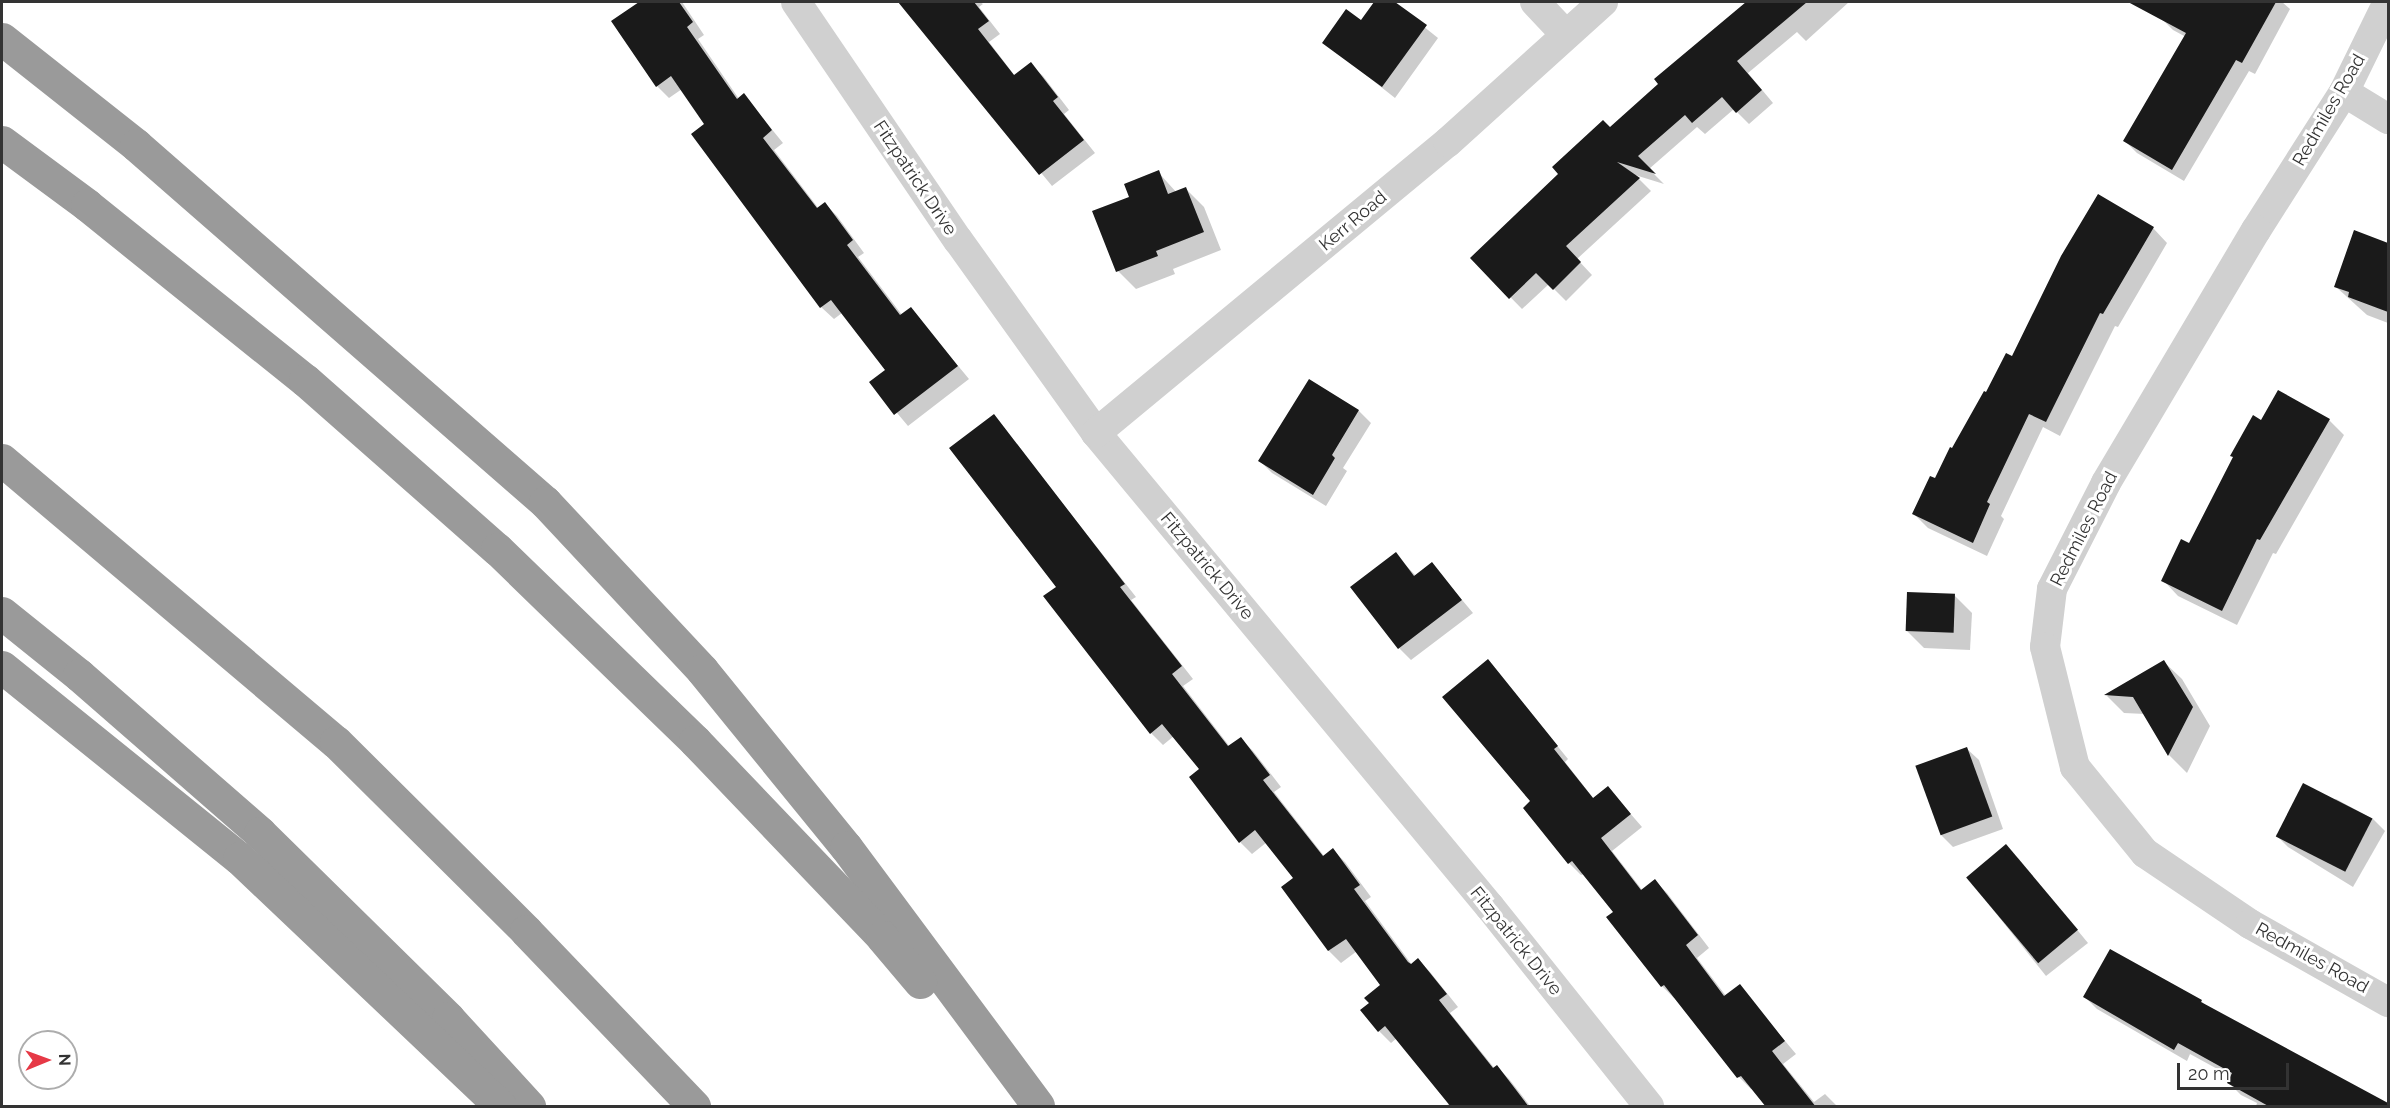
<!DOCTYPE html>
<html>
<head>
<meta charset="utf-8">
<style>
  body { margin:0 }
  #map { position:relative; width:2390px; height:1108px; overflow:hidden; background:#fff; font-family:Raleway,sans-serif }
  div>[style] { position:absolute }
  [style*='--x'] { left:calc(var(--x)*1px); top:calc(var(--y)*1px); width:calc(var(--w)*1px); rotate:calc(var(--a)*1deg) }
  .shadow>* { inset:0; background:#0003 }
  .building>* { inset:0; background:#1a1a1a; transform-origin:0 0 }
  .minor>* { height:30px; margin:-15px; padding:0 15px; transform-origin:15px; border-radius:15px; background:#d0d0d0 }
  .motorway>* { height:33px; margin:-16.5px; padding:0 16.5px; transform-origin:16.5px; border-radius:16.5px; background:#9a9a9a }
  span { translate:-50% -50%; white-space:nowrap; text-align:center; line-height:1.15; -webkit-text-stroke:6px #fff; paint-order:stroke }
  .street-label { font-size:18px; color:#333 }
  .frame { position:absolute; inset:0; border:3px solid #333; pointer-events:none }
  .north { position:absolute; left:18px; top:1030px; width:60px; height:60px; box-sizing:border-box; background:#fff; border:2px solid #adadad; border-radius:50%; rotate:89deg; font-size:16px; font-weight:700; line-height:24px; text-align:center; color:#333 }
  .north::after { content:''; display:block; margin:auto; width:21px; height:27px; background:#e63946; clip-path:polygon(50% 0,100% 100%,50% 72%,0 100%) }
  .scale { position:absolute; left:2177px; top:1063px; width:112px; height:27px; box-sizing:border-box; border:3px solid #333; border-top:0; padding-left:8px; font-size:18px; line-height:21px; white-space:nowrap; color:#333; -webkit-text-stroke:4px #fff; paint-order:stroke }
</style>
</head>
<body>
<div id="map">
  <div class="shadow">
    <div style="clip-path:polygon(642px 2px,682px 2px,704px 35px,698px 39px,739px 99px,744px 95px,783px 143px,774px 150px,819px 209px,825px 204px,837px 216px,864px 253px,858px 257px,902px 315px,911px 309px,969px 379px,908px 426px,871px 382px,887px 370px,842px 313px,834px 319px,821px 307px,773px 243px,706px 124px,682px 89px,669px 98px,657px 86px,613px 21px)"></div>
    <div style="clip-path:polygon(900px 2px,980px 2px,983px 4px,979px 7px,1000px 34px,989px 42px,1015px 76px,1030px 64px,1043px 76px,1069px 110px,1064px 114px,1095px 153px,1052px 186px)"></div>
    <div style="clip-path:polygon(1376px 2px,1393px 2px,1438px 38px,1395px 98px,1324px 42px,1361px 22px)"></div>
    <div style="clip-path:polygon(1748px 2px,1849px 2px,1806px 41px,1797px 32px,1748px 73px,1773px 103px,1749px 124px,1734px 109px,1705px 134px,1697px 127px,1649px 169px,1664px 184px,1635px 175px,1651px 191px,1577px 259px,1592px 275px,1566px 301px,1549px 284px,1522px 309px,1472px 258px,1660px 84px,1656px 79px)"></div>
    <div style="clip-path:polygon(2170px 2px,2282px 2px,2290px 9px,2255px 74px,2249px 71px,2184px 181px,2137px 153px,2125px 141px,2186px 37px,2173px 30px,2161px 18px)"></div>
    <div style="clip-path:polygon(1158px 172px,1177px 193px,1186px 189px,1204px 207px,1221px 250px,1173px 269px,1175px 274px,1136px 289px,1118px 271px,1131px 197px)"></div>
    <div style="clip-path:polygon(2098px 196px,2153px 228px,2167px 243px,2118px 327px,2115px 326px,2060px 436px,2043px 427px,2001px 516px,2004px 519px,1987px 556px,1928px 528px,1914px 514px,2012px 358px)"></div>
    <div style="clip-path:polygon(2355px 232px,2388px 244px,2388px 323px,2367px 315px,2335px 286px)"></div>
    <div style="clip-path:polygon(1309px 381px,1359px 411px,1371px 423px,1343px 468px,1347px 471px,1326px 506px,1272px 473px,1260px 461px)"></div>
    <div style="clip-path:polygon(994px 416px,1136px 597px,1131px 600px,1193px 679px,1183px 686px,1230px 747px,1241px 739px,1253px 751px,1281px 787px,1274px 792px,1324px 856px,1333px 850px,1345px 862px,1371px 897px,1365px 901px,1412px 965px,1418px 960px,1430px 972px,1458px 1007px,1450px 1013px,1495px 1069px,1497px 1067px,1509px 1079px,1530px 1106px,1446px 1106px,1450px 1103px,1397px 1038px,1391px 1043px,1379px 1031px,1371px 1003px,1382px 985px,1357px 951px,1341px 963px,1329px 951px,1283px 887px,1295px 878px,1267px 842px,1252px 854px,1240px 842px,1202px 769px,1174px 736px,1163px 745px,1151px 733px,1058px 587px)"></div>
    <div style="clip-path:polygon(2329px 420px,2344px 435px,2276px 554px,2273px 553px,2237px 625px,2178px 596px,2163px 580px,2190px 545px,2262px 422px)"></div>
    <div style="clip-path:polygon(1395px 554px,1416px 576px,1432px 564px,1473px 613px,1411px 660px,1399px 648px)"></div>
    <div style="clip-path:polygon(1954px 595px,1972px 613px,1970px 650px,1924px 648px,1906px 630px)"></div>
    <div style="clip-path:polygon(1488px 661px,1568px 759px,1565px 762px,1594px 799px,1608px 788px,1642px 827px,1612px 851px,1643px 891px,1655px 881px,1667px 893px,1709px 948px,1697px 958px,1726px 996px,1739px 986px,1796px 1054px,1783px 1064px,1814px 1102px,1825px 1094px,1837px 1106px,1768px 1106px,1752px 1088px,1751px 1089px,1739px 1077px,1676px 997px,1674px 998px,1662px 986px,1615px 912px,1584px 874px,1581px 875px,1569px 863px,1525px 808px,1533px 802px)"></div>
    <div style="clip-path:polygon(2164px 662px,2182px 679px,2210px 726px,2187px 773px,2169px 755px,2145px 714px,2124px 713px,2107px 696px)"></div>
    <div style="clip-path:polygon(1966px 748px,1979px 760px,2003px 829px,1953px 847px,1941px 835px)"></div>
    <div style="clip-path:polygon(2336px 799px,2373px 819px,2385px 831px,2353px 887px,2288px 847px,2276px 835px)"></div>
    <div style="clip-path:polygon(2018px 858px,2088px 943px,2046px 976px,1967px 877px)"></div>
    <div style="clip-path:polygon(2085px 997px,2201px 1001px,2207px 1007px,2388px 1106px,2256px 1106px,2257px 1103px,2241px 1095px,2229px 1083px,2232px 1077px,2190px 1054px,2187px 1061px,2097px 1009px)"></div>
  </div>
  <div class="building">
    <div style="clip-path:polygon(639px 2px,679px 2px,693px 22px,687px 27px,737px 99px,744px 93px,772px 130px,763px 138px,817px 208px,825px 202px,853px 240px,847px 245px,900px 315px,911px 307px,958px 366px,894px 415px,869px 382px,885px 370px,831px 300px,820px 308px,691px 134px,704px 124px,671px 76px,656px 87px,611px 21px)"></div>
    <div style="clip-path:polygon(898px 2px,974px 2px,989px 21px,978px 29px,1014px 75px,1031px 62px,1058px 97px,1053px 101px,1084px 140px,1039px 175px)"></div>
    <div style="clip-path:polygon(1374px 2px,1395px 2px,1427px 25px,1382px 87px,1322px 43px,1346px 9px,1361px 20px)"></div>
    <div style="clip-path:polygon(1746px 2px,1807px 2px,1737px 61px,1762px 90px,1736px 113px,1722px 97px,1692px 123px,1685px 115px,1638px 156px,1656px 174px,1617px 162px,1640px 178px,1566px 246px,1581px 262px,1553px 290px,1536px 273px,1509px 299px,1470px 258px,1558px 174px,1552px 167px,1603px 120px,1610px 127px,1658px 84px,1654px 79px)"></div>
    <div style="clip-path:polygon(2128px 2px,2276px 2px,2242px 63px,2236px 60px,2172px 170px,2123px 141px,2186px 33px)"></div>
    <div style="clip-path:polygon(1159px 170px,1168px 194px,1186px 187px,1204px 232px,1156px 251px,1158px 256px,1116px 272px,1092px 211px,1129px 197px,1124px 184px)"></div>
    <div style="clip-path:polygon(2098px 194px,2154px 227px,2103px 314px,2100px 313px,2046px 422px,2029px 414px,1987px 502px,1990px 504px,1973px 543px,1912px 514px,1930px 476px,1935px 478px,1950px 447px,1952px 448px,1984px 391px,1986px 392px,2006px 353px,2012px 356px,2061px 256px)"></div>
    <div style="clip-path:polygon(2354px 230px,2388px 243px,2388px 312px,2348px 297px,2349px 292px,2334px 287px)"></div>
    <div style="clip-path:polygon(1309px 379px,1359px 410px,1332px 455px,1335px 458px,1313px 495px,1258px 461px)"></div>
    <div style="clip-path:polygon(2278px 390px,2330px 419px,2260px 540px,2257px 539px,2222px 611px,2161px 581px,2181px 539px,2189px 543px,2233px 457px,2230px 456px,2253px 415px,2261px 420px)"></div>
    <div style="clip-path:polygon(994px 414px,1125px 584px,1120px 587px,1182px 666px,1172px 674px,1228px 746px,1241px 737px,1270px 775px,1263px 780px,1323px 856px,1333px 848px,1360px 885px,1354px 889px,1408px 962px,1411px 964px,1418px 958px,1447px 994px,1439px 1000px,1493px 1068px,1497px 1065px,1529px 1107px,1451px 1107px,1385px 1026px,1378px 1032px,1360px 1010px,1369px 1003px,1364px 998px,1380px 985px,1346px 939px,1328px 951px,1281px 887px,1293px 878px,1255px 830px,1239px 843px,1189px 777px,1199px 769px,1162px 724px,1150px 734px,1043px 596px,1056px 587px,949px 448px)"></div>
    <div style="clip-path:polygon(1396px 552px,1414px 576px,1432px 562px,1462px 600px,1398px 649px,1350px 587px)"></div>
    <div style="left:1907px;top:592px;width:48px;height:39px;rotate:2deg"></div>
    <div style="clip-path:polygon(1488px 659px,1558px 746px,1554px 749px,1593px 798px,1608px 786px,1631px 814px,1601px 838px,1641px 890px,1655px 879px,1698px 935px,1686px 945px,1724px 996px,1740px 984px,1785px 1041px,1772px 1051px,1816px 1107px,1766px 1107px,1741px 1076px,1737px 1078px,1664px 985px,1661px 987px,1606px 917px,1613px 912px,1572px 861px,1568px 864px,1523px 808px,1530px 801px,1442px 697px)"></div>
    <div style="clip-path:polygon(2164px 660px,2193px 707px,2168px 756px,2133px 697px,2104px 695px)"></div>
    <div style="left:1967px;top:747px;width:74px;height:55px;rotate:70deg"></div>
    <div style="left:2303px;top:783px;width:78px;height:60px;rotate:27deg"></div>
    <div style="left:2006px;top:844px;width:112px;height:52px;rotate:50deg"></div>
    <div style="clip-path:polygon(2110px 949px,2202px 1000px,2201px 1002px,2388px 1103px,2388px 1107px,2270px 1107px,2227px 1083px,2232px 1073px,2178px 1043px,2174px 1050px,2083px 997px)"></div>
  </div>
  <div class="minor">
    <div style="--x:796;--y:2;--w:288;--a:55.8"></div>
    <div style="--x:958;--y:240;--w:237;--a:54.4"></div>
    <div style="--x:1096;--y:433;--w:616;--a:50.27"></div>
    <div style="--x:1490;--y:907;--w:255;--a:51.4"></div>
    <div style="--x:1535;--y:2;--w:45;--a:46.8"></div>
    <div style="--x:2388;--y:2;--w:100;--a:116.1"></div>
    <div style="--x:2344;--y:92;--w:164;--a:122.5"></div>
    <div style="--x:2256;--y:230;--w:294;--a:120.7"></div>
    <div style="--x:2106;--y:483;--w:119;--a:117"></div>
    <div style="--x:2052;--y:589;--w:58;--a:96.9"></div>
    <div style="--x:2045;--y:647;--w:124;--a:76"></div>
    <div style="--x:2075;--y:767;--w:111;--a:50.9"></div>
    <div style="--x:2145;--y:853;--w:127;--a:34.1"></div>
    <div style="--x:2250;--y:924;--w:159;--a:29.5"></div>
    <div style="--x:2344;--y:92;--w:52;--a:31.5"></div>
    <div style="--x:1096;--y:433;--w:457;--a:-39.6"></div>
    <div style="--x:1448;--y:142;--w:209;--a:-42.1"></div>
  </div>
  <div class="motorway">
    <div style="--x:2;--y:39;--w:171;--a:38.3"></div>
    <div style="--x:136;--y:145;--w:543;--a:41.12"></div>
    <div style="--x:545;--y:502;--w:230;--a:46.9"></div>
    <div style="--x:702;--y:670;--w:228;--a:50.9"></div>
    <div style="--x:846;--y:847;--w:322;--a:53.4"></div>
    <div style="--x:2;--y:142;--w:106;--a:36.5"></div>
    <div style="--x:87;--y:205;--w:280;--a:38.8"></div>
    <div style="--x:305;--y:380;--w:256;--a:41.4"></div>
    <div style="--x:497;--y:549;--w:276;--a:44.1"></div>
    <div style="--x:695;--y:741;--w:271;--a:46.3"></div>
    <div style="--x:882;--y:937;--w:59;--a:49.8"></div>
    <div style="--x:2;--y:460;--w:437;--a:40.2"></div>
    <div style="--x:336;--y:742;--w:268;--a:44.8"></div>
    <div style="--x:526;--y:931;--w:243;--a:46.2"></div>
    <div style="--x:2;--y:613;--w:99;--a:38.8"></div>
    <div style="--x:79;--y:675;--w:240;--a:41.1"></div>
    <div style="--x:260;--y:833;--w:264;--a:44.5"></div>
    <div style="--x:448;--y:1018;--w:120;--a:47.4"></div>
    <div style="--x:2;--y:667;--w:304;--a:38.9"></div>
    <div style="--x:239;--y:858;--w:360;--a:43.5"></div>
  </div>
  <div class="street-label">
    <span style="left:2329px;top:110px;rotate:-60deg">Redmiles Road</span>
    <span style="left:915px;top:178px;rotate:56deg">Fitzpatrick Drive</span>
    <span style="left:1353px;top:221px;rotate:-40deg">Kerr Road</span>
    <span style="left:2084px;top:529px;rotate:-63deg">Redmiles Road</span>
    <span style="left:1207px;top:566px;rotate:50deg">Fitzpatrick Drive</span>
    <span style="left:1516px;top:941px;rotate:51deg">Fitzpatrick Drive</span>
    <span style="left:2312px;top:958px;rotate:29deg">Redmiles Road</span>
  </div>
  <div class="frame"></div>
  <div class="north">N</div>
  <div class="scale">20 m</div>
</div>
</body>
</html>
